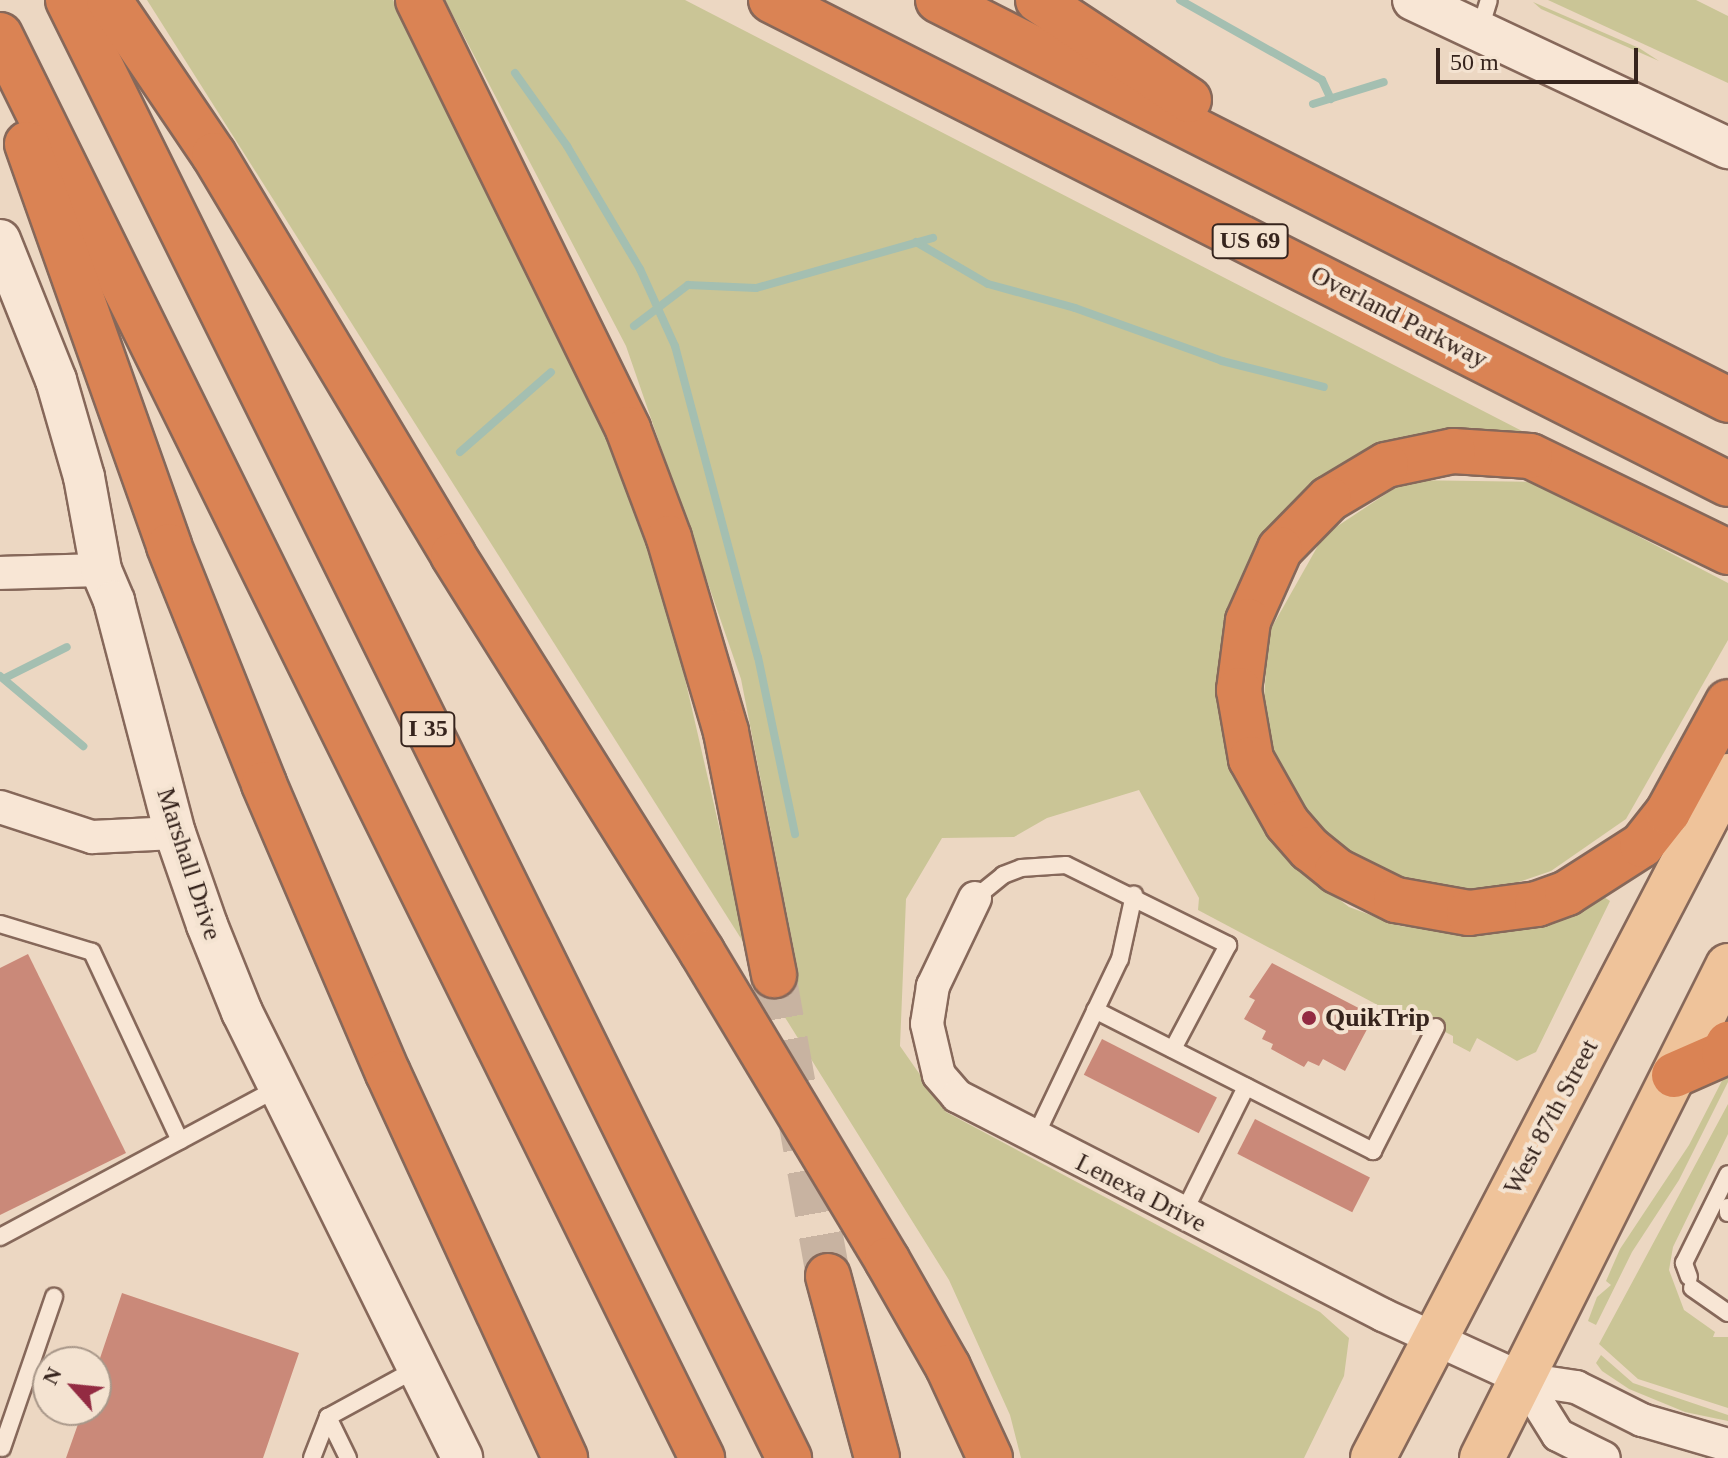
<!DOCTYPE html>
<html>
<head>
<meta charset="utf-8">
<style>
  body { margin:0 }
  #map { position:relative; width:1728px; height:1458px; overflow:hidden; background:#ecd7c2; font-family:Georgia,serif }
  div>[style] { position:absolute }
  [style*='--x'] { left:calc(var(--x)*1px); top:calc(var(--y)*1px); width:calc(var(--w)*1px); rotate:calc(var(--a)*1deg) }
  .green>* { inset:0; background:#cac596 }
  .stream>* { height:8px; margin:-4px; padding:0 4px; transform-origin:4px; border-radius:4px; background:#a4bfb1 }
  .building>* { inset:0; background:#ca8979; transform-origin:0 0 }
  .motorway-tunnel>* { height:44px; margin-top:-22px; transform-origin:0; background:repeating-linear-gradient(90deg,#c8b3a1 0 44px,transparent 0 66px) }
  .roads { filter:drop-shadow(2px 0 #86685a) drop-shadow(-2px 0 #86685a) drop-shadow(0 2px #86685a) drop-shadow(0 -2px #86685a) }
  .service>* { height:16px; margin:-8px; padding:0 8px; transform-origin:8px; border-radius:8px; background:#f8e6d5 }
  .minor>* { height:32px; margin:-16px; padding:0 16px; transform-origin:16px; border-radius:16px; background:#f8e6d5 }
  .tertiary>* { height:40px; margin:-20px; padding:0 20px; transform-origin:20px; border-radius:20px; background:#f8e6d5 }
  .primary>* { height:44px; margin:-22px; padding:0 22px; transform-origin:22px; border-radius:22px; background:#efc39a }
  .motorway>* { height:44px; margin:-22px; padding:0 22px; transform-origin:22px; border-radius:22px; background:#da8354 }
  .dots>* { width:22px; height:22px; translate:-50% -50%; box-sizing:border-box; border:4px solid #f4e3d1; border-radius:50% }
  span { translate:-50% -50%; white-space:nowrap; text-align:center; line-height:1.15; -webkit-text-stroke:8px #f4e3d1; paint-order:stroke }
  .shield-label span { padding:2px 6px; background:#f4e3d1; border:2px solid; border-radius:6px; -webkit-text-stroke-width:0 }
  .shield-label { font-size:24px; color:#36241d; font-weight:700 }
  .street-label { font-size:26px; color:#36241d }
  .poi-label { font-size:26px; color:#36241d; font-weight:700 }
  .left { translate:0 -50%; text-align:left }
  .north { position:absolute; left:32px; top:1346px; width:80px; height:80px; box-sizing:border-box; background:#f4e3d1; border:2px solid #a89789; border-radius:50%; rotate:297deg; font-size:22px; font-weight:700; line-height:32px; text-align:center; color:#36241d }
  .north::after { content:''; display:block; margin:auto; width:28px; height:36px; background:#932b42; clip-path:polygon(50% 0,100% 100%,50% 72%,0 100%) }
  .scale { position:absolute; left:1436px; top:48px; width:202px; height:36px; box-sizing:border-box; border:4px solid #36241d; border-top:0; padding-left:10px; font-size:24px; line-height:28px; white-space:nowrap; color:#36241d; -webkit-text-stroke:6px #f4e3d1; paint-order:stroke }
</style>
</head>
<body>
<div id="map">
  <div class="green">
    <div style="clip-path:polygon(147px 0,393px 0,552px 298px,654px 544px,747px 948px)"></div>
    <div style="clip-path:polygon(445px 0,685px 0,1524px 432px,1434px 438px,1354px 457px,1288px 514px,1248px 570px,1220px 652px,1225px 725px,1253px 794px,1285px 858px,1349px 907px,1400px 926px,1473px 933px,1601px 895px,1610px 901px,1536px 1052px,1517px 1061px,1477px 1038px,1470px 1052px,1453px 1043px,1453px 1036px,1414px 1016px,1409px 1020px,1389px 1011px,1198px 910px,1199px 898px,1139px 790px,1047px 818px,1014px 837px,942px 838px,906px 899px,900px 1046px,946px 1112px,1320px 1312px,1349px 1338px,1344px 1376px,1304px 1458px,1021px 1458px,1010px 1415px,949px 1280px,781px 1011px,798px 971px,741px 679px,626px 346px)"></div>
    <div style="clip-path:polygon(1548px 0,1696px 0,1728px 16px,1728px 83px)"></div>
    <div style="clip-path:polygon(1533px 2px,1639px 48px,1659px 61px,1541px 9px)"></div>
    <div style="clip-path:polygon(1407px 480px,1534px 482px,1728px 583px,1728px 640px,1626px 819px,1551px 871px,1480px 895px,1377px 877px,1309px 824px,1262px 736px,1268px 634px,1324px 535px)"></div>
    <div style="clip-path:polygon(1728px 1069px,1728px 1082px,1679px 1180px,1632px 1252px,1596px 1325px,1588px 1321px,1597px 1297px,1611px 1285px,1606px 1281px,1620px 1249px,1689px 1145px)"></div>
    <div style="clip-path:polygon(1728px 1104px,1728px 1134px,1673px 1247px,1669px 1270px,1684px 1310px,1715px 1332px,1713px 1337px,1728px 1337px,1728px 1408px,1638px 1379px,1599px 1344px)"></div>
    <div style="clip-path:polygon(1601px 1355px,1633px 1383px,1728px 1415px,1728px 1421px,1685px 1412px,1629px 1389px,1602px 1371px,1596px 1363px)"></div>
  </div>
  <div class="stream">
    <div style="--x:1180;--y:0;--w:163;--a:29.4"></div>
    <div style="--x:1322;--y:80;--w:21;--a:65"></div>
    <div style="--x:515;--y:73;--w:90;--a:54.5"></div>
    <div style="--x:567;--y:146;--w:143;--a:59.3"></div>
    <div style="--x:640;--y:269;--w:85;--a:65.6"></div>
    <div style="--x:675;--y:346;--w:322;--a:75.1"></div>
    <div style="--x:758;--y:657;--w:181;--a:78.2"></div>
    <div style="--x:1313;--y:104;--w:74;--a:-17.2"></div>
    <div style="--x:916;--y:242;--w:83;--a:30.3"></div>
    <div style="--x:988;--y:284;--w:90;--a:15.4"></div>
    <div style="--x:1075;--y:308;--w:156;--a:19.8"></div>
    <div style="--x:1222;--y:361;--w:105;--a:14.3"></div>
    <div style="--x:634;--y:326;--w:68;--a:-37.2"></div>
    <div style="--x:688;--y:285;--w:68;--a:2.5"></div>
    <div style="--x:756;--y:288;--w:184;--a:-15.8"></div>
    <div style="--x:460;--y:452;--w:121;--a:-41.3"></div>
    <div style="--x:0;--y:676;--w:109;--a:40.1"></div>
    <div style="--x:5;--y:678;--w:69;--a:-26.6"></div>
  </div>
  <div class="building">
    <div style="clip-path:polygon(28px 954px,126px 1153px,0 1215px,0 968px)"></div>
    <div style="clip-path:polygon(1272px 963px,1374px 1016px,1345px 1071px,1323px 1059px,1319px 1066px,1308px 1061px,1304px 1067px,1271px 1049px,1273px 1044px,1262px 1039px,1266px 1031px,1244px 1019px,1255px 1000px,1249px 997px)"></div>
    <div style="left:1102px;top:1039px;width:129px;height:40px;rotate:27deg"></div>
    <div style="left:1255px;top:1119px;width:129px;height:39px;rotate:27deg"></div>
    <div style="clip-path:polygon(122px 1293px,299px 1353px,263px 1458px,66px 1458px,83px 1410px,96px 1410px,96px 1370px)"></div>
  </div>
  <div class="motorway-tunnel">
    <div style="--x:774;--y:975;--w:306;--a:79.8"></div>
  </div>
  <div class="roads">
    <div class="service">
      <div style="--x:1480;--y:29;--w:30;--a:-73"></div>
      <div style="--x:975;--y:898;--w:36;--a:-39"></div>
      <div style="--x:1003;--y:875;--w:19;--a:-21"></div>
      <div style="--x:1021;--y:868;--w:45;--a:-3.8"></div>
      <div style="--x:1066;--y:865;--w:181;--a:26.3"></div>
      <div style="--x:1228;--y:945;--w:118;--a:117.9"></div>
      <div style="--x:0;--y:924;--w:96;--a:16.9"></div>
      <div style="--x:92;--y:952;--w:208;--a:65"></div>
      <div style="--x:1095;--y:1010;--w:312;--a:26.9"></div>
      <div style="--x:1373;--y:1151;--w:139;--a:-63.1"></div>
      <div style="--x:1034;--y:1139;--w:199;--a:-64.5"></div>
      <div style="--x:1120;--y:959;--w:66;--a:-77.7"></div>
      <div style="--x:1728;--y:1207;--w:6;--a:90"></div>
      <div style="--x:1183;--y:1214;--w:142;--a:-63.6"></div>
      <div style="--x:0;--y:1237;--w:315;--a:-28.2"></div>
      <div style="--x:1689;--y:1277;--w:15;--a:-110"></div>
      <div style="--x:1684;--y:1263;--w:99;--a:-63.7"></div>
      <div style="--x:1692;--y:1288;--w:44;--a:34.8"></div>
      <div style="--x:2;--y:1448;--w:160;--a:-71"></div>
      <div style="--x:312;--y:1458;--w:44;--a:-68.7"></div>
      <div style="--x:348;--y:1458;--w:46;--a:-116"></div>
      <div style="--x:328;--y:1417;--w:100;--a:-28.6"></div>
    </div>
    <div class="minor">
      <div style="--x:0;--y:573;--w:101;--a:-1.7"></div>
      <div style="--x:0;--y:807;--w:97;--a:18.1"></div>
      <div style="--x:92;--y:837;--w:83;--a:-2.8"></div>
      <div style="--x:975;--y:898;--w:98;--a:115.5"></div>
      <div style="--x:933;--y:986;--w:38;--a:99"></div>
      <div style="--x:927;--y:1024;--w:52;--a:76.8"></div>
      <div style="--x:939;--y:1075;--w:28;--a:49"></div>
      <div style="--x:957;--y:1096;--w:479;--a:27.2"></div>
      <div style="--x:1383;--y:1315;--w:154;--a:24.6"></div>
      <div style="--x:1523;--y:1379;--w:54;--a:8.6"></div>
      <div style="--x:1576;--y:1387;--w:74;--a:26.6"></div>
      <div style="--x:1642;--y:1420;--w:90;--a:16.2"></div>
      <div style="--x:1523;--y:1379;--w:66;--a:58"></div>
      <div style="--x:1558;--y:1435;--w:51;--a:26.6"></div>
    </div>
    <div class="tertiary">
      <div style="--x:1413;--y:0;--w:348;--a:25.2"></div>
      <div style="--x:0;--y:240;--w:151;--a:68.2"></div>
      <div style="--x:56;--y:380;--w:101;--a:73.9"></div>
      <div style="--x:84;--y:477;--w:95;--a:79.6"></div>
      <div style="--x:101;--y:570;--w:34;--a:67"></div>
      <div style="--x:114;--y:601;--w:240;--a:75.3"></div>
      <div style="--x:175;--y:833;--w:97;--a:70.8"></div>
      <div style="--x:207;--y:925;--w:94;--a:68.1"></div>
      <div style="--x:242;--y:1012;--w:497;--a:63.7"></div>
    </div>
    <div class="primary">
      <div style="--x:1373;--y:1458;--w:769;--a:-62.5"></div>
      <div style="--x:1482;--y:1458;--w:550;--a:-63.43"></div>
    </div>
    <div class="motorway">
      <div style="--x:68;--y:0;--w:1627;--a:63.69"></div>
      <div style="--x:109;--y:0;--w:187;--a:55.9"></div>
      <div style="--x:214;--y:155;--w:466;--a:59.1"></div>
      <div style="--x:453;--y:555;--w:469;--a:57.9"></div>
      <div style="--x:702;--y:952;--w:359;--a:59"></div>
      <div style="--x:887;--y:1260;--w:123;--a:60.3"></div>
      <div style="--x:948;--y:1367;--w:100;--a:65.2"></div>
      <div style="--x:418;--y:0;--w:478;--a:63.9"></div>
      <div style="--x:628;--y:429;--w:116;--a:69.4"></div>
      <div style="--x:669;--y:538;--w:202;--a:73.6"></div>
      <div style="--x:726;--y:732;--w:248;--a:78.8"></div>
      <div style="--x:771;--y:0;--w:1072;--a:26.83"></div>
      <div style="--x:938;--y:0;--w:885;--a:26.85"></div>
      <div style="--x:1038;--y:0;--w:181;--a:33.5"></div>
      <div style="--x:0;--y:35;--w:1587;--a:63.74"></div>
      <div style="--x:27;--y:144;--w:426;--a:70.5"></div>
      <div style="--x:169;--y:546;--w:256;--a:68.2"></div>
      <div style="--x:264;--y:784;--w:314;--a:66.8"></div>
      <div style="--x:388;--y:1073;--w:424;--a:65.3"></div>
      <div style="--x:1728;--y:552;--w:220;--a:-154.1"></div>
      <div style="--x:1530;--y:456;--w:77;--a:-176.3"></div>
      <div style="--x:1453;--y:451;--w:68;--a:168.2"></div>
      <div style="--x:1386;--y:465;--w:66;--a:149.2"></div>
      <div style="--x:1329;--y:499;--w:70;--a:134.4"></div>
      <div style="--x:1280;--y:549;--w:79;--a:114"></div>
      <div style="--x:1248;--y:621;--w:70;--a:97.4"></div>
      <div style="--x:1239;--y:690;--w:70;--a:80.1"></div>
      <div style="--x:1251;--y:759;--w:73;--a:60.6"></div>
      <div style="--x:1287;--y:823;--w:35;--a:49"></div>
      <div style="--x:1310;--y:849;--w:35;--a:39"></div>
      <div style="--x:1337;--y:871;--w:66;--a:26.2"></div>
      <div style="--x:1396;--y:900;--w:74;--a:10.1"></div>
      <div style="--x:1469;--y:913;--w:69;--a:-7.5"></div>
      <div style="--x:1537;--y:904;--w:32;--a:-20"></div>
      <div style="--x:1567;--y:893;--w:89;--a:-32.6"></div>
      <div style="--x:1642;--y:845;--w:42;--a:-51.8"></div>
      <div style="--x:1668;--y:812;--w:125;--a:-61.4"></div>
      <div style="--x:1674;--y:1075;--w:55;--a:-23.7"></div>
      <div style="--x:1724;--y:1053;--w:10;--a:-66"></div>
      <div style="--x:828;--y:1276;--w:188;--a:74.9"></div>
    </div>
  </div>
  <div class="dots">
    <div style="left:1309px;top:1018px;background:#932b42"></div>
  </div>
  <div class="shield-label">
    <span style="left:1250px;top:241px">US 69</span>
    <span style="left:428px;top:729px">I 35</span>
  </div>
  <div class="street-label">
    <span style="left:1399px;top:317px;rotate:27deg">Overland Parkway</span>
    <span style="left:189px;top:864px;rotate:72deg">Marshall Drive</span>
    <span style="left:1551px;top:1117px;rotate:-62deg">West 87th Street</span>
    <span style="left:1141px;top:1193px;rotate:27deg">Lenexa Drive</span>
  </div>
  <div class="poi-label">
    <span class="left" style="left:1325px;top:1018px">QuikTrip</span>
  </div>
  <div class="north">N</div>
  <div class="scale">50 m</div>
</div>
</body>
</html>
